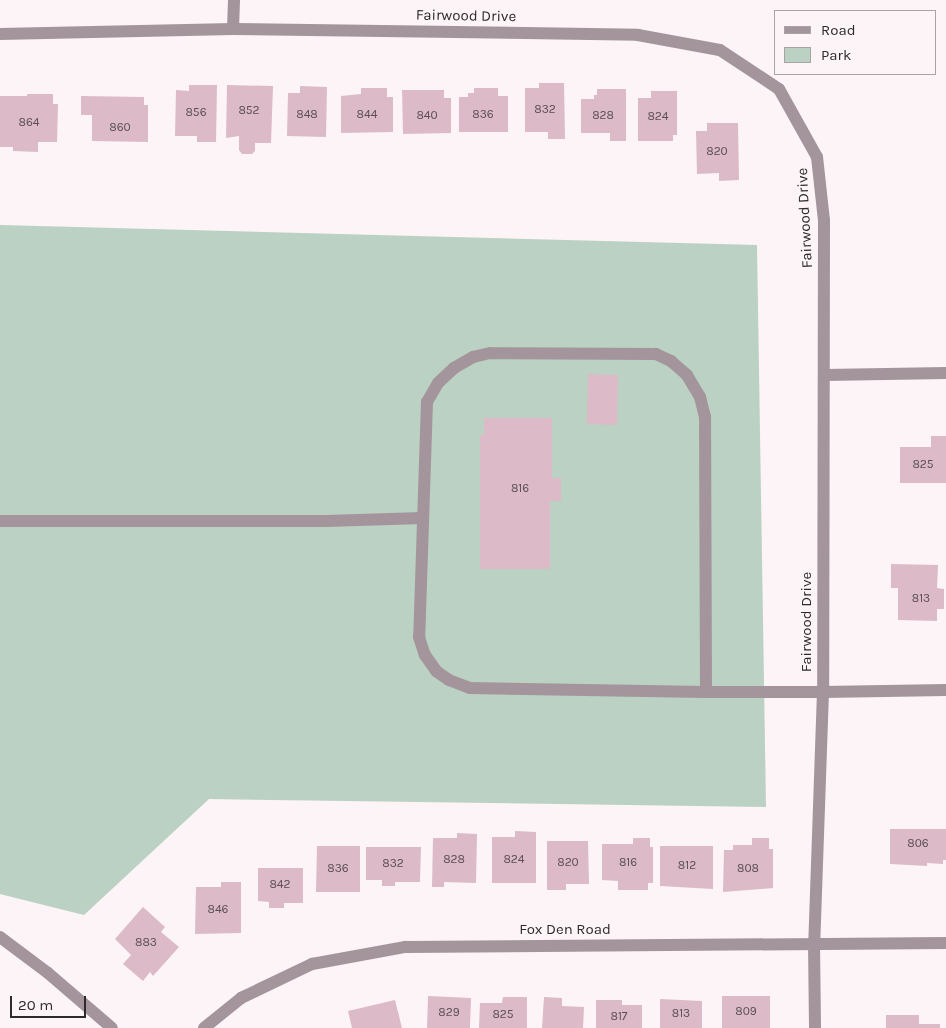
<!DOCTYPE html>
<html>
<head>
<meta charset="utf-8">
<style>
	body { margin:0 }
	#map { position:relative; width:946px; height:1028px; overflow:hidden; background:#fcf4f7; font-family:Karla,sans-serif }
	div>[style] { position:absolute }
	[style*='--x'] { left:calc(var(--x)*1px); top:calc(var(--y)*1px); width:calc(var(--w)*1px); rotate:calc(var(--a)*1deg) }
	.green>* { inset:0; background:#bad1c3 }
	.building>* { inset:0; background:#dcbac8 }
	.lane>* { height:12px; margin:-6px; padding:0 6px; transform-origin:6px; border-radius:6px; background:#a3959b }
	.street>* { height:12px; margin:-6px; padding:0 6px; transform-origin:6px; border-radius:6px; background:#a3959b }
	span { translate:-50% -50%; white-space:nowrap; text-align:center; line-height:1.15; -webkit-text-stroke:5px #fcf4f7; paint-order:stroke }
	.number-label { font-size:12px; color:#594e52 }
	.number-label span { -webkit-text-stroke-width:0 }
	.street-label { font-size:15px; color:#2d2a2b }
	.legend { position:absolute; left:774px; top:10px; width:162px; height:65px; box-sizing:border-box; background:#fcf4f7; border:1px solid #a9a3a5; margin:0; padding:6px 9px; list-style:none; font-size:15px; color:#2d2a2b }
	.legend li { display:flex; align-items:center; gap:10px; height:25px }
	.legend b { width:25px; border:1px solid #a9a3a5 }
	.scale { position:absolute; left:10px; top:996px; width:76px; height:22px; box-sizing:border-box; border:2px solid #2d2a2b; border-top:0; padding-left:6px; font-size:15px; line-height:18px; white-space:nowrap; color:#2d2a2b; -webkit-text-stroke:4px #fcf4f7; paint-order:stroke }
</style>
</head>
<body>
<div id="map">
	<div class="green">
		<div style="clip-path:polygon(0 225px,757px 245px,766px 807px,209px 799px,84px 915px,0 894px)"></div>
	</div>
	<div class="building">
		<div style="clip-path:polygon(539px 83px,564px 83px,565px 139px,548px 139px,548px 132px,525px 132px,525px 88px,539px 88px)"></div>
		<div style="clip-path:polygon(189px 85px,217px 85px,216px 142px,197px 142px,197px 136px,175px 136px,176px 90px,189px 91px)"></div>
		<div style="clip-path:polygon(227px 85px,273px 86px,271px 143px,255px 143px,255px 151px,252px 154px,242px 154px,239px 150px,239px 136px,226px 138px)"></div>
		<div style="clip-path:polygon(300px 86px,327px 87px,326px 137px,287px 136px,288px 93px,300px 93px)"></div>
		<div style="clip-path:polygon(361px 88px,387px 88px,387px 97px,393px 97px,393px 132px,341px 133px,341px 96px,361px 94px)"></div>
		<div style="clip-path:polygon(474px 88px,498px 88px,498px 96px,508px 96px,508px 132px,459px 132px,459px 97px,468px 97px,468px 93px,474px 93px)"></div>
		<div style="clip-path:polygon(597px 89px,626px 89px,626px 141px,610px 141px,610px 133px,581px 133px,581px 99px,594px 99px,594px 95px,597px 95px)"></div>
		<div style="clip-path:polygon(402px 90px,444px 90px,444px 98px,451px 98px,451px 133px,403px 134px)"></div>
		<div style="clip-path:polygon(651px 91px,677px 91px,677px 135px,673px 135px,673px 141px,638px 141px,638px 98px,651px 98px)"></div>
		<div style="clip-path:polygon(27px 94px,53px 94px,53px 104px,58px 104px,57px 142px,38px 142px,38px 152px,13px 151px,13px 147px,0 147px,0 96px,27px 96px)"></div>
		<div style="clip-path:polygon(81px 96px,144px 97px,144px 105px,148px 105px,148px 142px,92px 141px,92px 115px,81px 115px)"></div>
		<div style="clip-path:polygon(707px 123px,738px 123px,739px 180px,719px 181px,719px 173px,697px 174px,696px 131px,707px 131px)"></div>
		<div style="clip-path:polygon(588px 374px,618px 375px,617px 425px,587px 424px)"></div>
		<div style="clip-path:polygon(484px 418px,552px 418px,552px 478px,561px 478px,561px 501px,550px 501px,550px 569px,480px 569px,480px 435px,484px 435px)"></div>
		<div style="clip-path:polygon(931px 436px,946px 436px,946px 483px,900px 483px,900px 447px,931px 447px)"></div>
		<div style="clip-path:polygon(891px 564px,938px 565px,937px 588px,944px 589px,944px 609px,937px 609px,937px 621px,898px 620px,898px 588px,891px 588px)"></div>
		<div style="clip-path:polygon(890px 829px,946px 829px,946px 860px,943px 860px,943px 864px,927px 863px,927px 866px,890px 864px)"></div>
		<div style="clip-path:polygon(515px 831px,536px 832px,536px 883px,492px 883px,492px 837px,515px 837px)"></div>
		<div style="clip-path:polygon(457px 833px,477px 834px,476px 883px,444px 882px,444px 887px,432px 887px,433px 838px,457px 838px)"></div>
		<div style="clip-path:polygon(633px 838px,650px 838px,650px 847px,653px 847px,653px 883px,648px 883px,648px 890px,618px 890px,618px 881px,602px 880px,602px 844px,633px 844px)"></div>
		<div style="clip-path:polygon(752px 838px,769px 838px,769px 849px,773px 849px,773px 888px,723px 892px,724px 850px,733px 850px,733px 845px,752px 845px)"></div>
		<div style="clip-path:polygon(547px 841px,588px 841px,589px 884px,566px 884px,566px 890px,547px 890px)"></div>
		<div style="clip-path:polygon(317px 846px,360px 846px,360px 892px,316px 892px)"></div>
		<div style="clip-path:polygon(660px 846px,713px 846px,713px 889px,660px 886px)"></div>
		<div style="clip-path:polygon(366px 847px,421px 847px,420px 882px,395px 882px,395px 886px,382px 886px,382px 880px,366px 880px)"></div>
		<div style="clip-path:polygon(258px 868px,303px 868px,303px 903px,284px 903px,284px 908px,269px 908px,269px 902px,258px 901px)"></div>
		<div style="clip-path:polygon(221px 882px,241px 882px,241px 933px,195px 934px,196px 887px,221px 887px)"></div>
		<div style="clip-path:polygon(143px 907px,165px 927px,161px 932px,179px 947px,153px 976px,150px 972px,143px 981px,123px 964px,131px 955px,115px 939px)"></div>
		<div style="clip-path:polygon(428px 996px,471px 998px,470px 1028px,427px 1028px)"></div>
		<div style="clip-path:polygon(722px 996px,770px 996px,770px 1028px,722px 1028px)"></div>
		<div style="clip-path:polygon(503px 997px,527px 997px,527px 1028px,479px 1028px,480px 1003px,502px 1003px)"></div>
		<div style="clip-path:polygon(544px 997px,562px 998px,562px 1006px,584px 1007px,583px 1028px,542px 1028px)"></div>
		<div style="clip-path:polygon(660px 999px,702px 1001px,702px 1028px,660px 1028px)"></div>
		<div style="clip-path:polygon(395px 1000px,402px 1028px,352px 1028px,348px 1011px)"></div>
		<div style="clip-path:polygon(596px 1000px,622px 1000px,622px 1005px,642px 1005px,642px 1028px,596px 1028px)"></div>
		<div style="clip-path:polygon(886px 1015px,919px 1015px,919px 1024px,940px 1024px,940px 1028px,886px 1028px)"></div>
	</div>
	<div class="lane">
		<div style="--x:0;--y:521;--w:326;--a:0"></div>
		<div style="--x:326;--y:521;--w:97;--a:-1.8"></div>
		<div style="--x:706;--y:692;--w:275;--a:-90.2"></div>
		<div style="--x:705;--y:417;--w:21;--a:-104"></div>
		<div style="--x:700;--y:397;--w:26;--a:-121"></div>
		<div style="--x:687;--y:375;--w:21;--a:-139"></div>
		<div style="--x:671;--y:361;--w:17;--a:-155"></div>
		<div style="--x:656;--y:354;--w:166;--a:-179.7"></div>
		<div style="--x:490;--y:353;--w:17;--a:167"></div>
		<div style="--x:473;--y:357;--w:22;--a:150"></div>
		<div style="--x:454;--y:368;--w:22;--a:137"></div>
		<div style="--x:438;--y:383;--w:22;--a:120"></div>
		<div style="--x:427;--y:402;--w:235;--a:91.9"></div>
		<div style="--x:419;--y:637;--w:19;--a:72"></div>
		<div style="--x:425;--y:655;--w:19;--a:55"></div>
		<div style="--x:436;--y:671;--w:16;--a:35"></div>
		<div style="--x:449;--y:680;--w:22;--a:21"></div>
		<div style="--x:470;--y:688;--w:236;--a:1"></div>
		<div style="--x:706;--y:692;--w:117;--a:0"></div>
	</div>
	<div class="street">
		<div style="--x:233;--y:29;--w:29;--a:-88"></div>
		<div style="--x:0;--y:34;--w:233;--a:-1.2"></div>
		<div style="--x:233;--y:29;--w:405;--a:0.8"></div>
		<div style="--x:638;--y:35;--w:83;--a:10.4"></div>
		<div style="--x:720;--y:50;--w:71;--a:33.5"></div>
		<div style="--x:779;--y:89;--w:78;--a:60.8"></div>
		<div style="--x:817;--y:157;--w:63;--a:83.7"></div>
		<div style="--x:824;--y:220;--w:472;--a:90.1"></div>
		<div style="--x:823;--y:692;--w:252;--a:92"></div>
		<div style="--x:814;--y:944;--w:84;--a:89.3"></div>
		<div style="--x:825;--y:375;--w:121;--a:-0.9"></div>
		<div style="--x:823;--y:692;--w:123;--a:-0.9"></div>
		<div style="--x:0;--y:937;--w:60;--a:36.9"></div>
		<div style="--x:48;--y:973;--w:84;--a:40.7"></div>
		<div style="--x:204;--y:1028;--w:48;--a:-39"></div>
		<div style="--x:241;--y:998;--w:79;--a:-25.6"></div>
		<div style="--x:312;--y:964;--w:95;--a:-10.4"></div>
		<div style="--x:405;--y:947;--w:541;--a:-0.42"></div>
	</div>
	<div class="number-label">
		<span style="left:545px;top:110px">832</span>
		<span style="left:249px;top:111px">852</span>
		<span style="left:196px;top:113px">856</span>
		<span style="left:307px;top:115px">848</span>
		<span style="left:367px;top:115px">844</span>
		<span style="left:483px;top:115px">836</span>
		<span style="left:427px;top:116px">840</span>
		<span style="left:603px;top:116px">828</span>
		<span style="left:658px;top:117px">824</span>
		<span style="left:29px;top:123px">864</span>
		<span style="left:120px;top:128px">860</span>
		<span style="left:717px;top:152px">820</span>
		<span style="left:923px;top:465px">825</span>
		<span style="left:520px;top:489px">816</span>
		<span style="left:921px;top:599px">813</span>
		<span style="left:918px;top:844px">806</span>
		<span style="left:454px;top:860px">828</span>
		<span style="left:514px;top:860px">824</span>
		<span style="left:568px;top:863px">820</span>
		<span style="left:628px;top:863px">816</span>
		<span style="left:393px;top:864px">832</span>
		<span style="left:687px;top:866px">812</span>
		<span style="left:338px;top:869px">836</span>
		<span style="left:748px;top:869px">808</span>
		<span style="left:280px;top:885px">842</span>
		<span style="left:218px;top:910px">846</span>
		<span style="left:146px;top:943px">883</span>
		<span style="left:746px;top:1012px">809</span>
		<span style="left:449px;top:1013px">829</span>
		<span style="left:681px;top:1014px">813</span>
		<span style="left:503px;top:1015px">825</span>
		<span style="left:619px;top:1017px">817</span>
	</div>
	<div class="street-label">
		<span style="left:466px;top:16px;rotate:1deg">Fairwood Drive</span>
		<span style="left:805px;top:218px;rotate:-93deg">Fairwood Drive</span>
		<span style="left:807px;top:622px;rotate:-90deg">Fairwood Drive</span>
		<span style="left:565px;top:930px">Fox Den Road</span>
	</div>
	<ul class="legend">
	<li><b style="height:6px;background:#a3959b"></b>Road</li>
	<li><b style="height:14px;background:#bad1c3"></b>Park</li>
	</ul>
	<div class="scale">20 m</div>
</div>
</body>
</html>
